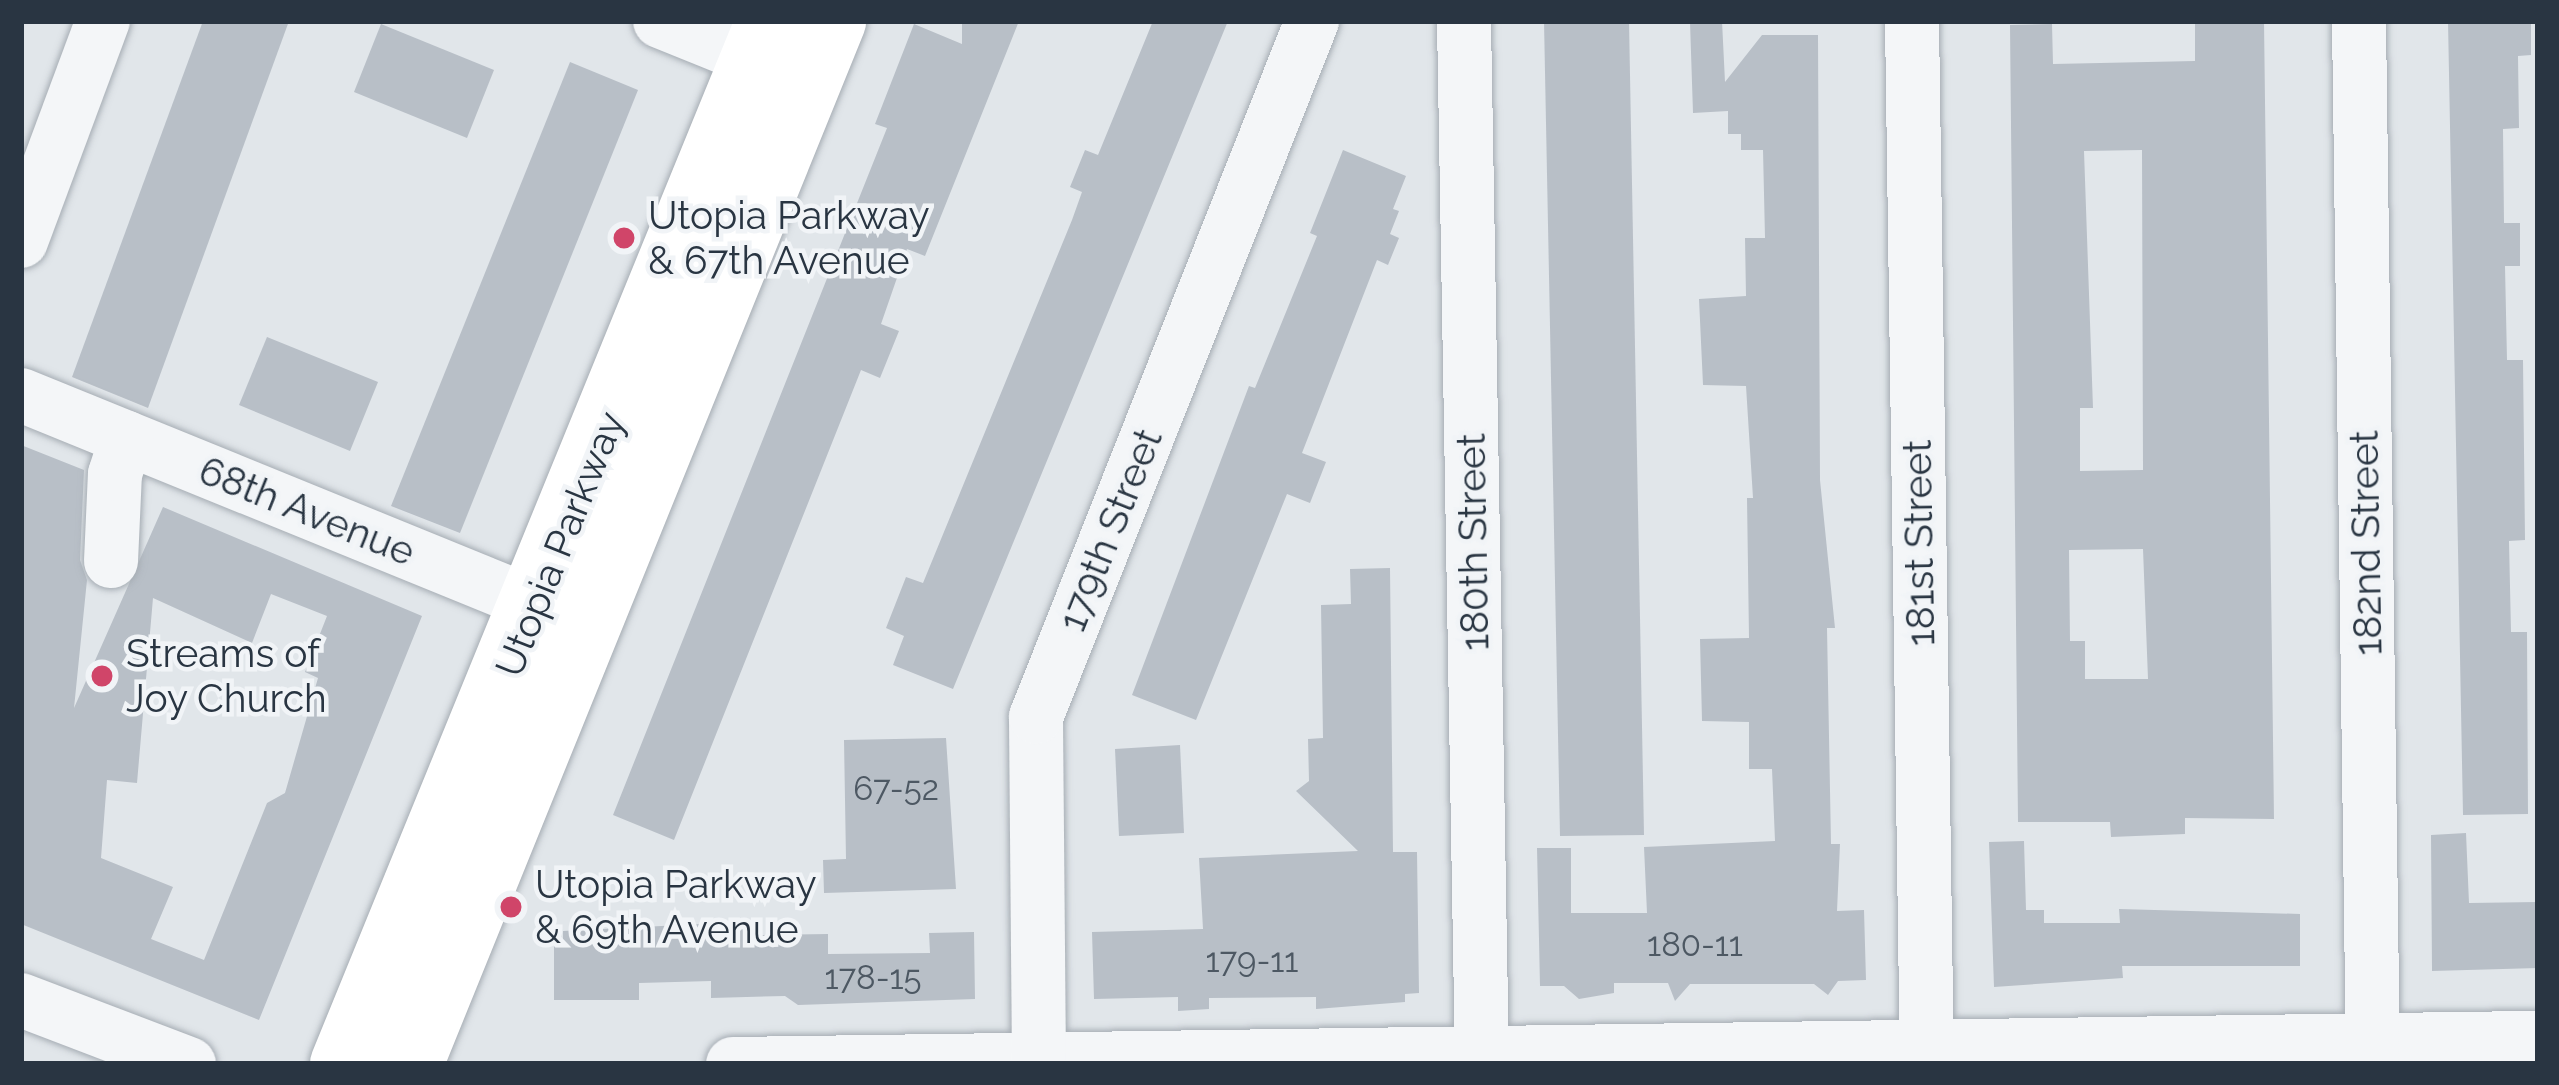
<!DOCTYPE html>
<html>
<head>
<meta charset="utf-8">
<style>
	body { margin:0 }
	#map { position:relative; width:2559px; height:1085px; overflow:hidden; background:#e1e6ea; font-family:Raleway,sans-serif }
	div>[style] { position:absolute }
	[style*='--x'] { left:calc(var(--x)*1px); top:calc(var(--y)*1px); width:calc(var(--w)*1px); rotate:calc(var(--a)*1deg) }
	.building>* { inset:0; background:#b8bfc7 }
	.roads { filter:drop-shadow(0 0 3px #a6adb4) drop-shadow(0 0 3px #a6adb4) }
	.minor>* { height:54px; margin:-27px; padding:0 27px; transform-origin:27px; border-radius:27px; background:#f4f6f8 }
	.major>* { height:66px; margin:-33px; padding:0 33px; transform-origin:33px; border-radius:33px; background:#fff }
	.dots>* { width:33px; height:33px; translate:-50% -50%; box-sizing:border-box; border:6px solid #f1f4f7; border-radius:50% }
	span { translate:-50% -50%; white-space:nowrap; text-align:center; line-height:1.15; -webkit-text-stroke:9px #f1f4f7; paint-order:stroke }
	.number-label { font-size:33px; color:#4d5863 }
	.number-label span { -webkit-text-stroke-width:0 }
	.poi-label { font-size:39px; color:#293542 }
	.left { translate:0 -50%; text-align:left }
	.street-label { font-size:39px; color:#293542 }
	.frame { position:absolute; inset:0; border:24px solid #293542; pointer-events:none }
</style>
</head>
<body>
<div id="map">
	<div class="building">
		<div style="clip-path:polygon(203px 21px,289px 21px,148px 408px,72px 377px)"></div>
		<div style="clip-path:polygon(962px 21px,1019px 21px,925px 256px,907px 249px,881px 324px,899px 331px,880px 378px,861px 370px,674px 840px,613px 815px,887px 128px,875px 124px,914px 24px,962px 44px)"></div>
		<div style="clip-path:polygon(1153px 21px,1228px 21px,953px 689px,893px 665px,904px 636px,886px 628px,906px 577px,923px 583px,1072px 220px,1082px 192px,1070px 187px,1085px 150px,1098px 155px)"></div>
		<div style="clip-path:polygon(1544px 21px,1629px 21px,1644px 835px,1560px 836px)"></div>
		<div style="clip-path:polygon(1722px 21px,1725px 82px,1762px 35px,1818px 35px,1820px 480px,1835px 628px,1827px 628px,1831px 844px,1840px 844px,1837px 911px,1864px 910px,1866px 980px,1838px 981px,1828px 995px,1814px 984px,1690px 984px,1675px 1001px,1668px 983px,1614px 983px,1614px 993px,1579px 999px,1564px 986px,1540px 986px,1537px 848px,1571px 848px,1571px 913px,1647px 913px,1644px 847px,1775px 841px,1772px 769px,1749px 769px,1749px 722px,1702px 721px,1700px 639px,1749px 638px,1747px 498px,1753px 498px,1746px 386px,1703px 385px,1699px 299px,1746px 296px,1745px 238px,1765px 238px,1763px 150px,1741px 150px,1741px 134px,1728px 134px,1728px 111px,1693px 113px,1690px 22px)"></div>
		<div style="clip-path:polygon(evenodd,2195px 21px,2264px 21px,2274px 819px,2185px 818px,2185px 834px,2111px 837px,2110px 822px,2018px 822px,2010px 25px,2052px 24px,2053px 64px,2195px 61px,2195px 21px,2142px 150px,2143px 470px,2080px 471px,2080px 408px,2093px 408px,2084px 151px,2142px 150px,2195px 21px,2143px 549px,2148px 679px,2085px 679px,2085px 641px,2070px 641px,2069px 550px,2143px 549px)"></div>
		<div style="clip-path:polygon(2448px 21px,2531px 21px,2531px 55px,2518px 56px,2519px 128px,2503px 129px,2504px 223px,2520px 223px,2520px 266px,2505px 266px,2507px 360px,2523px 360px,2525px 540px,2509px 541px,2511px 632px,2527px 632px,2528px 814px,2463px 815px)"></div>
		<div style="clip-path:polygon(381px 24px,494px 70px,467px 138px,354px 92px)"></div>
		<div style="clip-path:polygon(570px 62px,638px 90px,460px 533px,391px 506px)"></div>
		<div style="clip-path:polygon(1343px 150px,1406px 176px,1393px 209px,1399px 211px,1390px 234px,1399px 238px,1388px 265px,1377px 260px,1302px 453px,1326px 462px,1310px 503px,1287px 494px,1196px 720px,1132px 695px,1249px 386px,1255px 388px,1317px 236px,1310px 233px)"></div>
		<div style="clip-path:polygon(267px 337px,378px 382px,350px 451px,239px 405px)"></div>
		<div style="clip-path:polygon(evenodd,21px 445px,84px 470px,80px 560px,87px 580px,74px 708px,163px 507px,422px 616px,259px 1020px,21px 924px,21px 445px,271px 594px,327px 616px,305px 672px,318px 678px,285px 793px,267px 803px,204px 960px,151px 939px,173px 887px,101px 858px,107px 780px,137px 783px,153px 598px,252px 643px,271px 594px)"></div>
		<div style="clip-path:polygon(1390px 568px,1393px 852px,1417px 852px,1419px 993px,1405px 994px,1405px 1002px,1316px 1009px,1316px 997px,1209px 998px,1209px 1009px,1178px 1011px,1178px 997px,1094px 999px,1092px 932px,1203px 929px,1199px 858px,1358px 851px,1296px 791px,1309px 781px,1308px 739px,1323px 738px,1321px 605px,1351px 604px,1350px 569px)"></div>
		<div style="clip-path:polygon(946px 738px,956px 889px,824px 893px,823px 860px,846px 859px,844px 740px)"></div>
		<div style="clip-path:polygon(1180px 745px,1184px 833px,1119px 836px,1115px 749px)"></div>
		<div style="clip-path:polygon(2466px 833px,2469px 903px,2538px 902px,2538px 968px,2432px 971px,2431px 835px)"></div>
		<div style="clip-path:polygon(2024px 841px,2026px 910px,2044px 910px,2044px 923px,2120px 923px,2119px 909px,2300px 914px,2300px 966px,2122px 966px,2123px 978px,1994px 987px,1989px 842px)"></div>
		<div style="clip-path:polygon(760px 921px,760px 935px,828px 934px,828px 954px,930px 953px,929px 933px,974px 932px,975px 999px,798px 1005px,785px 996px,711px 998px,711px 981px,639px 983px,639px 1000px,554px 1000px,554px 939px,563px 939px,563px 931px)"></div>
	</div>
	<div class="roads">
		<div class="minor">
			<div style="--x:660;--y:21;--w:101;--a:22"></div>
			<div style="--x:1464;--y:21;--w:1043;--a:89.01"></div>
			<div style="--x:1912;--y:21;--w:1043;--a:89.18"></div>
			<div style="--x:2359;--y:21;--w:1043;--a:89.23"></div>
			<div style="--x:21;--y:241;--w:235;--a:-69.6"></div>
			<div style="--x:21;--y:395;--w:592;--a:22.14"></div>
			<div style="--x:111;--y:561;--w:87;--a:-87.4"></div>
			<div style="--x:115;--y:474;--w:38;--a:-72"></div>
			<div style="--x:21;--y:1000;--w:180;--a:20.9"></div>
			<div style="--x:733;--y:1064;--w:1805;--a:-0.83"></div>
			<div style="--x:1039;--y:1064;--w:347;--a:-90.5"></div>
			<div style="--x:1036;--y:717;--w:749;--a:-68.37"></div>
		</div>
		<div class="major">
			<div style="--x:343;--y:1064;--w:1127;--a:-67.78"></div>
			<div style="--x:410;--y:1064;--w:1126;--a:-67.92"></div>
		</div>
	</div>
	<div class="dots">
		<div style="left:624px;top:238px;background:#d04569"></div>
		<div style="left:102px;top:676px;background:#d04569"></div>
		<div style="left:511px;top:907px;background:#d04569"></div>
	</div>
	<div class="number-label">
		<span style="left:896px;top:789px">67-52</span>
		<span style="left:1695px;top:945px">180-11</span>
		<span style="left:1252px;top:961px">179-11</span>
		<span style="left:873px;top:978px">178-15</span>
	</div>
	<div class="poi-label">
		<span class="left" style="left:648px;top:238px">Utopia Parkway<br>&amp; 67th Avenue</span>
		<span class="left" style="left:126px;top:676px">Streams of<br>Joy Church</span>
		<span class="left" style="left:535px;top:907px">Utopia Parkway<br>&amp; 69th Avenue</span>
	</div>
	<div class="street-label">
		<span style="left:307px;top:511px;rotate:22deg">68th Avenue</span>
		<span style="left:1110px;top:530px;rotate:-68deg">179th Street</span>
		<span style="left:1473px;top:542px;rotate:-91deg">180th Street</span>
		<span style="left:1919px;top:543px;rotate:-91deg">181st Street</span>
		<span style="left:2366px;top:543px;rotate:-91deg">182nd Street</span>
		<span style="left:560px;top:544px;rotate:-68deg">Utopia Parkway</span>
	</div>
	<div class="frame"></div>
</div>
</body>
</html>
